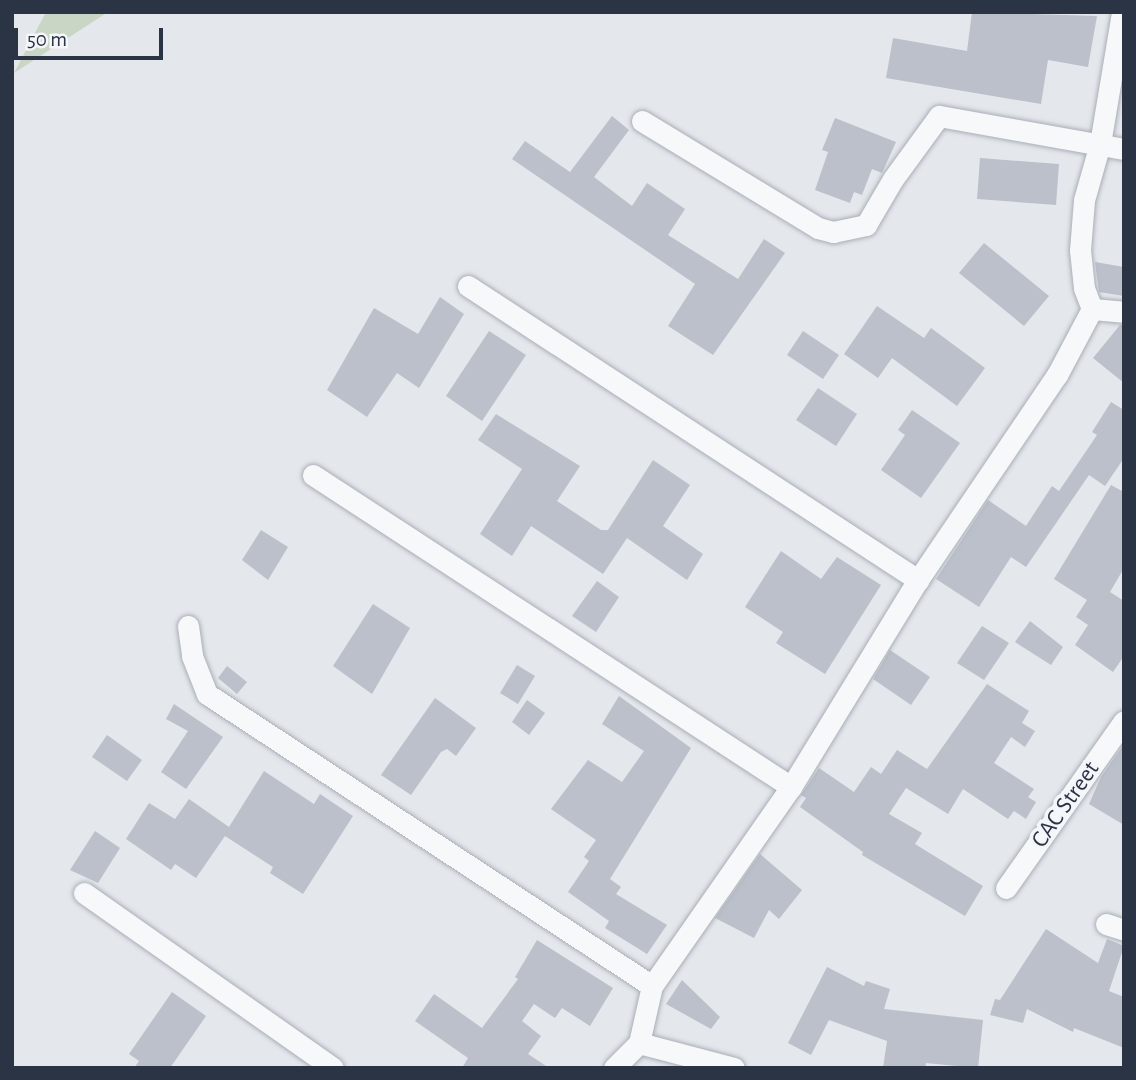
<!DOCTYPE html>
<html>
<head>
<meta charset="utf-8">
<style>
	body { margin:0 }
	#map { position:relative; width:1136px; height:1080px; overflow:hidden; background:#e4e7ec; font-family:"Alegreya Sans",sans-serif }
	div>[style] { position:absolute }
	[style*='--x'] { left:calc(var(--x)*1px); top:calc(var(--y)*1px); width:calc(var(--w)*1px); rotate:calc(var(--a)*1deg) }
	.green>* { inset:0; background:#c9d6c5 }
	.building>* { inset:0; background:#bbc0ca }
	.roads { filter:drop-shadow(0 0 2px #a9aeb7) drop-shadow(0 0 2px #a9aeb7) }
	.minor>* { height:21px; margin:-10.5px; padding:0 10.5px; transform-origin:10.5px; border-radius:10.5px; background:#f7f8fa }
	span { translate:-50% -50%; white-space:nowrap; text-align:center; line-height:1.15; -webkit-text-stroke:7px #f4f6f9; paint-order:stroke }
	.street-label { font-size:24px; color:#2b3445 }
	.frame { position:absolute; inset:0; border:14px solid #2b3445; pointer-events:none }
	.scale { position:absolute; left:14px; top:28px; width:149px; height:32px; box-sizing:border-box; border:4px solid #2b3445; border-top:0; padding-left:9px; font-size:21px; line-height:24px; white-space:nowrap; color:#2b3445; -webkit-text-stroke:5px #f4f6f9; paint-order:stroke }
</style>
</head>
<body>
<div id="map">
	<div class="green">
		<div style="clip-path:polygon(46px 12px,108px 12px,14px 73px)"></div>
	</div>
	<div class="building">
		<div style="clip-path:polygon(972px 12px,1097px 16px,1088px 67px,1048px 60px,1041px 104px,886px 78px,893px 38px,967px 51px)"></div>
		<div style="clip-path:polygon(612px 116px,629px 130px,594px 177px,632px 206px,647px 183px,685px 209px,668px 235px,738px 279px,764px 239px,785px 253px,713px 355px,668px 326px,695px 284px,512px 159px,525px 141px,570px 172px)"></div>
		<div style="clip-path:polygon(835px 118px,896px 142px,882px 173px,872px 169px,862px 195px,854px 192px,850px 203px,815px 190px,828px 152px,822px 150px)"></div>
		<div style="clip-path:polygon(980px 158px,1059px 164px,1056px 205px,977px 199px)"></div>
		<div style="clip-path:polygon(984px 243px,1049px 296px,1024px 326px,959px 273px)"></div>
		<div style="clip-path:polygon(1095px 262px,1124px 267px,1124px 296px,1099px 292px)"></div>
		<div style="clip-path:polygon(440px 297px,464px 314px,419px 388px,397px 373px,367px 417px,327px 390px,374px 308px,418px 334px)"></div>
		<div style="clip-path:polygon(877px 306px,924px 338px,931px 328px,985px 368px,957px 406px,892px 358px,878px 378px,844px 354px)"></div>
		<div style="clip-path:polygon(1120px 325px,1124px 325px,1124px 383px,1093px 358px)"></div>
		<div style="clip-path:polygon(489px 331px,526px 355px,482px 421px,446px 396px)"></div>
		<div style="clip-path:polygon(803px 331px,839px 355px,823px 379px,787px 355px)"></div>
		<div style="clip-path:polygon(818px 388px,857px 414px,836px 446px,796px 420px)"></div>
		<div style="clip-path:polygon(1111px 402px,1124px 410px,1124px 458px,1105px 486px,1089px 475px,1026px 567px,1011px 557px,979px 607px,936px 579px,988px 500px,1026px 526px,1052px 486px,1059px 491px,1097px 435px,1092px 432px)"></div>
		<div style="clip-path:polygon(912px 410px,960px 443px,921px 498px,881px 470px,905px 435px,898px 430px)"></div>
		<div style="clip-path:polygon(496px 414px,580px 466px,557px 501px,601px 530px,608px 530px,653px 460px,690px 485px,663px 526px,703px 554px,687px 580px,627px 538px,603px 574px,531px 526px,512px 556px,480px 534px,522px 469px,478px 440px)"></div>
		<div style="clip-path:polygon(1111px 485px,1124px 492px,1124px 568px,1110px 592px,1124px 601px,1124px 656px,1113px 672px,1075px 645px,1088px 625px,1076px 617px,1087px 600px,1054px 579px)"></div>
		<div style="clip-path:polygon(261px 530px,288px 547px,268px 580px,242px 560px)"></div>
		<div style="clip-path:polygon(781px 551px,821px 579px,837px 557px,881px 585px,825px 674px,776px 643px,783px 632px,745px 607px)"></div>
		<div style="clip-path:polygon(597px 581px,619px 597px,596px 632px,572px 616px)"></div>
		<div style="clip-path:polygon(373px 604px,410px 628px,372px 694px,333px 666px)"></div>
		<div style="clip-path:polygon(1030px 621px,1063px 647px,1051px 665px,1015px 642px)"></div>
		<div style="clip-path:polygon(982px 626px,1009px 643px,984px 680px,957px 663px)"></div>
		<div style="clip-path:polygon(890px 650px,930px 677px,911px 705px,873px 679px)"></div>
		<div style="clip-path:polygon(517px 665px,535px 676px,518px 704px,500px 693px)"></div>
		<div style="clip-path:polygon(227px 666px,247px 682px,237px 694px,218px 678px)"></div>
		<div style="clip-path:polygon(987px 684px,1029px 711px,1022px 723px,1035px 731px,1025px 747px,1011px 737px,994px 763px,1034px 789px,1028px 797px,1036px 802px,1026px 819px,1014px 811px,1008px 819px,963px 789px,948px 814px,906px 788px,889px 814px,922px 833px,915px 844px,983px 886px,965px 916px,862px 855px,863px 852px,800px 807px,806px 798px,801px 795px,819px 768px,854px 792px,871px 767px,881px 774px,897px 750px,927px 769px)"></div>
		<div style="clip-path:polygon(619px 696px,691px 748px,610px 879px,621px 887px,616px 894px,667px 925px,647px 954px,605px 928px,609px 921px,568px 892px,589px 861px,584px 857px,596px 840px,551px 809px,588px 760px,622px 782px,644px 751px,602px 724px)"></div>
		<div style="clip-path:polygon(435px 698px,476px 728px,456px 756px,447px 749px,441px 752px,411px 795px,381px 775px)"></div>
		<div style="clip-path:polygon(527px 700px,545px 713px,529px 735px,512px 722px)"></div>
		<div style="clip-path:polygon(174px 704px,223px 737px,186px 789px,161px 772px,188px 731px,166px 719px)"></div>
		<div style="clip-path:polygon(107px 735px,142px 760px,127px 781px,92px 757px)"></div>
		<div style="clip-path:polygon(1124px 744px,1124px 825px,1089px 804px,1101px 777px)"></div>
		<div style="clip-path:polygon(264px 771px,314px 804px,320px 794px,353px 816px,303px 894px,270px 873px,273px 867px,225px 836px,196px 878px,175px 864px,171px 870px,126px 839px,149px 803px,175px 819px,189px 799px,229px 827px)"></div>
		<div style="clip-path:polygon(95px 831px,120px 848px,98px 883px,70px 870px)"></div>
		<div style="clip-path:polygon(760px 854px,802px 890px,779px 919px,769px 910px,754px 938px,715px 918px)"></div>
		<div style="clip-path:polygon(1046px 929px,1098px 963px,1107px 939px,1124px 946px,1109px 991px,1124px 997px,1124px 1048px,1074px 1028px,1073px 1032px,1027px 1009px,1023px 1023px,990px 1015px,995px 999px,1000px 1000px)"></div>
		<div style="clip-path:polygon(537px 940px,613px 988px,590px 1026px,562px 1008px,555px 1018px,534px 1004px,522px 1021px,541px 1036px,528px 1054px,549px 1068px,462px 1068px,468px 1058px,415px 1021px,434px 994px,482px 1028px,518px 979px,515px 977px)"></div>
		<div style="clip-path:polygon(827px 967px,864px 986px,866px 981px,890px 989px,884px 1009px,983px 1020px,978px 1068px,926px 1063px,925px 1068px,883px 1068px,887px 1041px,829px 1020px,811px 1055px,788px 1043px)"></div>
		<div style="clip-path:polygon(682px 980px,720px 1017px,711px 1029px,666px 1004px)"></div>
		<div style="clip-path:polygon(172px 992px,206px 1016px,170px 1068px,134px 1068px,139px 1061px,129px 1054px)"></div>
	</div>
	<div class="roads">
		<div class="minor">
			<div style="--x:642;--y:121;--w:206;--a:31.3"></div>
			<div style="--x:818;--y:228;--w:16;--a:15"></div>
			<div style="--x:833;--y:232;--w:34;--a:-12"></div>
			<div style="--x:866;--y:225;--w:53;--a:-59.6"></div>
			<div style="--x:893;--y:179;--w:78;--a:-53.9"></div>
			<div style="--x:939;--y:116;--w:188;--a:10.1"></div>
			<div style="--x:468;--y:286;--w:538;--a:33.16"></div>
			<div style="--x:1092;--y:309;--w:32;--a:5"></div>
			<div style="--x:313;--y:475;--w:571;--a:33.13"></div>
			<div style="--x:188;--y:626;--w:30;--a:82"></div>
			<div style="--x:192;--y:656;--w:41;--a:68.5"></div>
			<div style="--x:207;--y:694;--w:532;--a:33.27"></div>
			<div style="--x:1006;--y:888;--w:204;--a:-54.8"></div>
			<div style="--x:84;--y:893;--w:304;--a:35.1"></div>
			<div style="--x:1106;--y:924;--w:19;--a:18"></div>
			<div style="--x:639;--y:1043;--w:98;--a:14.7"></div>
			<div style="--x:614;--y:1068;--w:35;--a:-45"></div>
			<div style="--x:639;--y:1043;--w:58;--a:-77.2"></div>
			<div style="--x:652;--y:986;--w:243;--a:-55.1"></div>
			<div style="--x:791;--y:787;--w:243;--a:-58.5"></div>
			<div style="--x:918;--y:580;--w:248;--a:-55.9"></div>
			<div style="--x:1057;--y:375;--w:75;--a:-62.1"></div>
			<div style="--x:1092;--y:309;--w:22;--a:-111"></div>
			<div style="--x:1084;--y:288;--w:38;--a:-96"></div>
			<div style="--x:1080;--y:250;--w:50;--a:-85.4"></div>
			<div style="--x:1084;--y:200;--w:58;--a:-74.1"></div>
			<div style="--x:1100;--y:144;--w:134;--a:-80.5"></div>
		</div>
	</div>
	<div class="street-label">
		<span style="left:1066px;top:805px;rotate:-55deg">CAC Street</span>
	</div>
	<div class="frame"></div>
	<div class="scale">50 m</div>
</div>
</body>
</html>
